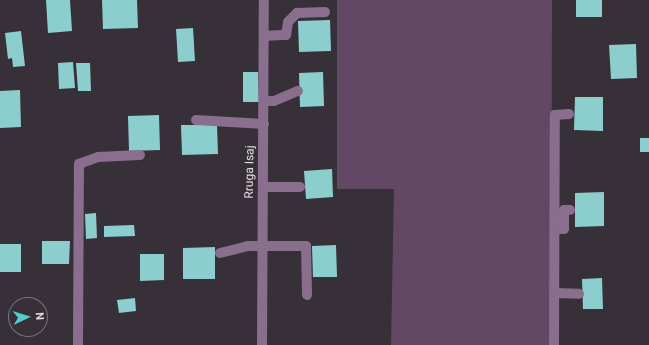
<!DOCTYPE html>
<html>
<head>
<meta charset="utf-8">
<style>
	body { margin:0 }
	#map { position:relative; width:649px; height:345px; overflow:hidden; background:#373038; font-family:Roboto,sans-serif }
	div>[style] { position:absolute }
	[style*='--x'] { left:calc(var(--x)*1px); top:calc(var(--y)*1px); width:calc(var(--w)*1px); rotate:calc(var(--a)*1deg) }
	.green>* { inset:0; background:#634866 }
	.building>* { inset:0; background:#8ccece }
	.minor>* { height:10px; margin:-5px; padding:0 5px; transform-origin:5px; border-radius:5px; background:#8a6e8d }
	span { translate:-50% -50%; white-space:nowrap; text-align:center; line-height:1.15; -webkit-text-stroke:4px #373038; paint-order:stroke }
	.street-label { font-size:12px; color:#e1dce1 }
	.north { position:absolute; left:8px; top:297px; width:40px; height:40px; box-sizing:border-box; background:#373038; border:1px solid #7b757c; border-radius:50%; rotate:86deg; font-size:11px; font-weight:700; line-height:16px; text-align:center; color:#e1dce1 }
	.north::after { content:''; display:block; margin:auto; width:14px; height:18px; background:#52cdcd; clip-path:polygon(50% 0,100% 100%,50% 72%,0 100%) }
</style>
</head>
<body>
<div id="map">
	<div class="green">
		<div style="clip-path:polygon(337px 0,552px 0,551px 345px,391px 345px,394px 189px,337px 189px)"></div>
	</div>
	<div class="building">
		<div style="clip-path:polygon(46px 0,70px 0,72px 31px,48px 33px)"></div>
		<div style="clip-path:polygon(102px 0,137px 0,138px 28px,103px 29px)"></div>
		<div style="clip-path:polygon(576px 0,602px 0,602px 17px,576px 17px)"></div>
		<div style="clip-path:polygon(330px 20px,331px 51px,299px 52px,298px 21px)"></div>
		<div style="clip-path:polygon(193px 28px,195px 61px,178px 62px,176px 29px)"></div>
		<div style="clip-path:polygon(21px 31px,25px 66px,13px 67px,12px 58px,8px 59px,5px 33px)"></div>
		<div style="clip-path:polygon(636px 44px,637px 78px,611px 79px,609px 45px)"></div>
		<div style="clip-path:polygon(73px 62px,75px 88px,59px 89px,58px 63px)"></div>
		<div style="clip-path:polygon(76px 63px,90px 63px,91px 91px,78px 91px)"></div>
		<div style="clip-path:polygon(243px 72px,258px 72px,259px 102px,243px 102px)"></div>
		<div style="clip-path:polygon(323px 72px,324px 106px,300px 107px,299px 73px)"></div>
		<div style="clip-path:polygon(20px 90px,21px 127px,0 128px,0 91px)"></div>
		<div style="clip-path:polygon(575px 97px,603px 97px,603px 131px,574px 130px)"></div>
		<div style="clip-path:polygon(159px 115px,160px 150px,129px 151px,128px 116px)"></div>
		<div style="clip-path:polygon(181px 125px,217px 125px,218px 154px,182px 155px)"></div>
		<div style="clip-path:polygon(640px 138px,649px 138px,649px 152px,640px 152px)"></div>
		<div style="clip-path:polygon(332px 169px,333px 197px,306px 199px,304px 171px)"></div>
		<div style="clip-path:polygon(604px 192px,604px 226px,575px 227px,575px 193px)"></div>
		<div style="clip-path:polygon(96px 213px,97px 238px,86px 239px,85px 214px)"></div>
		<div style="clip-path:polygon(134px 225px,135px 236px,104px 237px,104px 226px)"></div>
		<div style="clip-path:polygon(42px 241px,70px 241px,69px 264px,42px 264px)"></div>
		<div style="clip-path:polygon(0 244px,21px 244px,21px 272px,0 272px)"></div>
		<div style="clip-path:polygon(336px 245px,337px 277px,313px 277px,312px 246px)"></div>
		<div style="clip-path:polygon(215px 247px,215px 279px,183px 279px,183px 248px)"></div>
		<div style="clip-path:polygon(140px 254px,164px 254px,164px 280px,140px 281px)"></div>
		<div style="clip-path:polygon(602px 278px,603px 309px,583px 309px,582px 279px)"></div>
		<div style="clip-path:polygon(135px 298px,136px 311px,119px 313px,117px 300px)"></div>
	</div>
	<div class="minor">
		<div style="--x:264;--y:36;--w:22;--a:-3"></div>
		<div style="--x:286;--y:35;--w:13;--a:-81"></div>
		<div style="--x:288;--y:22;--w:13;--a:-45"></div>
		<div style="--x:297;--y:13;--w:28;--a:-2"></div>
		<div style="--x:264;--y:101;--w:10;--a:0"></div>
		<div style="--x:274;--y:101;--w:26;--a:-23"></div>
		<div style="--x:196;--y:120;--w:68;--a:3.4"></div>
		<div style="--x:263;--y:187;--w:37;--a:0"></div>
		<div style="--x:555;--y:229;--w:9;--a:0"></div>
		<div style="--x:564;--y:229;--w:19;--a:-90"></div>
		<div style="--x:564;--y:210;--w:6;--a:0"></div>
		<div style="--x:220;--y:253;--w:29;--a:-14"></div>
		<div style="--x:248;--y:246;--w:58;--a:0"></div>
		<div style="--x:306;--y:246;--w:49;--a:88.8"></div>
		<div style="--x:555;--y:293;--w:24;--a:2"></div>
		<div style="--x:78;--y:345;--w:181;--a:-89.7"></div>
		<div style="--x:79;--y:164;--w:20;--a:-20"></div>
		<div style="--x:98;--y:157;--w:42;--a:-2.7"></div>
		<div style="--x:262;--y:345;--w:345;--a:-89.7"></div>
		<div style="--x:554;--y:345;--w:230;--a:-89.8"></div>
		<div style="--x:555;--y:115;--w:14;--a:-4"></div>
	</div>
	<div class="street-label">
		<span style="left:250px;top:172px;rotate:-89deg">Rruga Isaj</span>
	</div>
	<div class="north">N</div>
</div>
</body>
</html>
